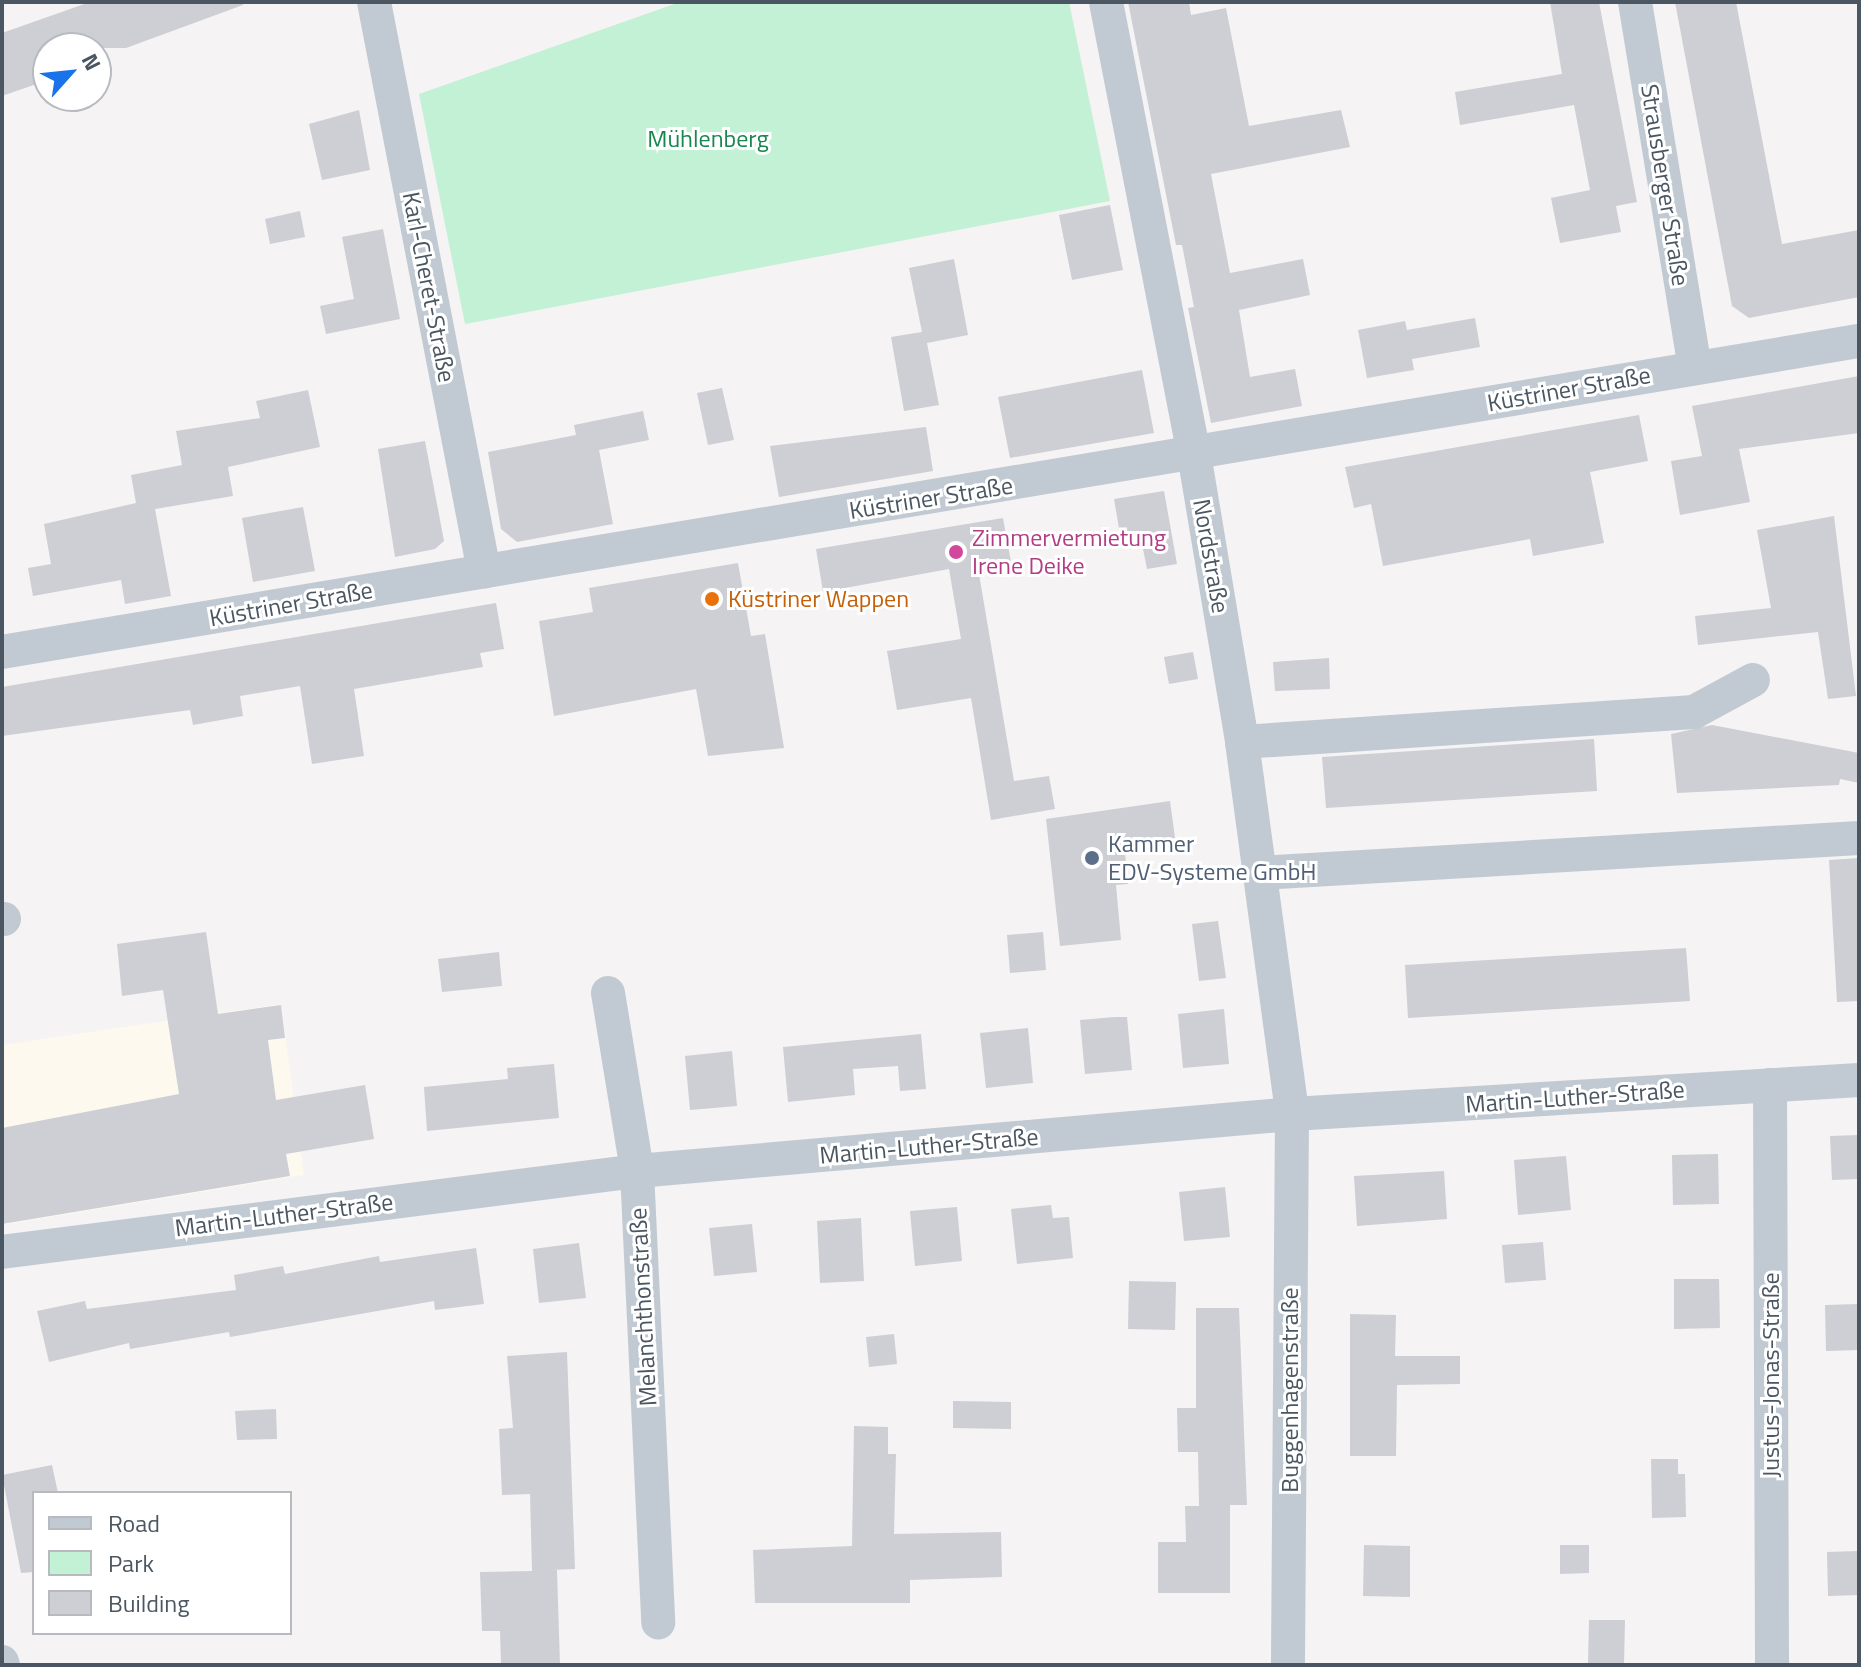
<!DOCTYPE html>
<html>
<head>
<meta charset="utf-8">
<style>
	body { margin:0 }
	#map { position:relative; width:1861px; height:1667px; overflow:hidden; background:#f5f3f3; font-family:"Titillium Web",sans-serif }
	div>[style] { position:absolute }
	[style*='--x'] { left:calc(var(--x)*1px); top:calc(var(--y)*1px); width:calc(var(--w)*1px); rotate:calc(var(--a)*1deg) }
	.commercial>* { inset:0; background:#fdf9ef }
	.green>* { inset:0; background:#c3f1d5 }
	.building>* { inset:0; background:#cdcfd5 }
	.minor>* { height:34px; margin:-17px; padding:0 17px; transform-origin:17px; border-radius:17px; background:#c1cad2 }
	.dots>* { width:22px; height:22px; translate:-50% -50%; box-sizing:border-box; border:4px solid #fff; border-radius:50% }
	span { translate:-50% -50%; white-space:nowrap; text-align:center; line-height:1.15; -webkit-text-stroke:6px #fff; paint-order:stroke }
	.park-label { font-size:24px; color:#17864f }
	.street-label { font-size:24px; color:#4a5661 }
	.hotel-label { font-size:24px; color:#b23c85 }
	.left { translate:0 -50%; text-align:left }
	.food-label { font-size:24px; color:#c56008 }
	.service-label { font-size:24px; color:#4e5e75 }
	.frame { position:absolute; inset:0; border:4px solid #4a5661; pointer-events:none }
	.legend { position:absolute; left:32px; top:1491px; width:260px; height:144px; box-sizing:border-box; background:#fff; border:2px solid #b7bbc0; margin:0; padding:10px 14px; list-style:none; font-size:24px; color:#4a5661 }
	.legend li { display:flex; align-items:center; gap:16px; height:40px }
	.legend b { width:40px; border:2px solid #b7bbc0 }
	.north { position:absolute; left:32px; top:32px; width:80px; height:80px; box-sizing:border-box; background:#fff; border:2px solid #b7bbc0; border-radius:50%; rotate:63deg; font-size:22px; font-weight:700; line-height:32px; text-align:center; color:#4a5661 }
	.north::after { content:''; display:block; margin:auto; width:28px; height:36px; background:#1a73e8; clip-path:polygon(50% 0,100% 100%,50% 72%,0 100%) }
</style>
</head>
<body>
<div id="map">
	<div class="commercial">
		<div style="clip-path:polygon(281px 1004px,304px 1175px,2px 1225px,2px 1045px)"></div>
	</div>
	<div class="green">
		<div style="clip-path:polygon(680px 2px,1069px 2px,1110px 201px,465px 324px,419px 94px)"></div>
	</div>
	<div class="building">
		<div style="clip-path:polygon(90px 2px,243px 2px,243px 5px,126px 48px,48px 48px,48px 80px,2px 96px,2px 33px)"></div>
		<div style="clip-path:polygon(1128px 2px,1189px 2px,1191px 15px,1226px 8px,1249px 126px,1341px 110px,1350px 147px,1211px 174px,1230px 273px,1303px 259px,1310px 295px,1239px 310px,1250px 377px,1295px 369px,1302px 406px,1211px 423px,1188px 308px,1194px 307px,1182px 245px,1176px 245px)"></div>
		<div style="clip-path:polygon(1550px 2px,1599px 2px,1637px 202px,1616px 206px,1621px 232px,1560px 243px,1551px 198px,1590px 190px,1574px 105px,1460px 125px,1455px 92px,1562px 74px)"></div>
		<div style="clip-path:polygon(1675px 2px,1736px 2px,1782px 244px,1859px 230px,1859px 297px,1749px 318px,1732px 306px)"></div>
		<div style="clip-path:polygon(359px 110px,370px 170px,322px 180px,309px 124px)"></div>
		<div style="clip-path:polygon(1110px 205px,1123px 270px,1072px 280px,1059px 215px)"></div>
		<div style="clip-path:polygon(300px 211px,305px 237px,270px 244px,265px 219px)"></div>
		<div style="clip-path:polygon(383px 229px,400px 319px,326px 334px,320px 306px,354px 299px,342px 237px)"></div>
		<div style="clip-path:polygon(954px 259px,968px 335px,927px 343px,939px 405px,904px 411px,891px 337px,922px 332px,909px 268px)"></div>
		<div style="clip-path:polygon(1475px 318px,1480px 347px,1412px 359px,1414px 370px,1367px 378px,1358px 330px,1405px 321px,1407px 330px)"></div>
		<div style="clip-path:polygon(1142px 370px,1154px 433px,1010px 458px,998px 397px)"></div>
		<div style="clip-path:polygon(1859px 376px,1859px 433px,1739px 449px,1750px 502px,1680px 515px,1671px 461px,1702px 456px,1692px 406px)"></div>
		<div style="clip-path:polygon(722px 388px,734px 440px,708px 445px,697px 393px)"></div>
		<div style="clip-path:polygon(308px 390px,320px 447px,228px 467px,233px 496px,155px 509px,171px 596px,125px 604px,121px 580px,33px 596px,28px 568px,51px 564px,44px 524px,136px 503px,131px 475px,182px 465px,176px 431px,260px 418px,256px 401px)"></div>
		<div style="clip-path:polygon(643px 411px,649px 440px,599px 450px,613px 524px,517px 542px,501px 529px,488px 452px,576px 435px,574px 425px)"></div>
		<div style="clip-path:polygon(1639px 415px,1648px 461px,1590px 472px,1604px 543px,1533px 556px,1530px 539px,1383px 566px,1371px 504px,1354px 508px,1345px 467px)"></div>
		<div style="clip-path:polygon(926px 427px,933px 471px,779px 497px,770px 446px)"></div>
		<div style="clip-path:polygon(425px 441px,444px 541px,435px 549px,395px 557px,378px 449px)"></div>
		<div style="clip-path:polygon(1164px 491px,1177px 564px,1147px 569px,1142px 544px,1122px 546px,1114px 499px)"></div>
		<div style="clip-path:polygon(303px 507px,315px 571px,253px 582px,242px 518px)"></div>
		<div style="clip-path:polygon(1834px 516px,1856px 696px,1828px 699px,1818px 632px,1698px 645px,1695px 616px,1771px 608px,1757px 530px)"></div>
		<div style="clip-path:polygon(1003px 518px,1011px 562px,978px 568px,1014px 781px,1049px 776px,1055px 809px,991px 820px,971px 698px,897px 710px,887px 651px,961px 639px,949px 569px,823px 592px,816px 549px)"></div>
		<div style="clip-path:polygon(738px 563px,751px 636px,765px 634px,784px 748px,708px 756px,696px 689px,554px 716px,539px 621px,593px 612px,589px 588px)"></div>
		<div style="clip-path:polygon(496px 603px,504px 649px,480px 653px,483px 667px,354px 689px,364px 756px,312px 764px,300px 686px,240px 696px,243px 716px,193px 725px,190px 710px,2px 736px,2px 687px)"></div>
		<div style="clip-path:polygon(1193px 652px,1198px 679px,1169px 684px,1164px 657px)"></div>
		<div style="clip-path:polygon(1329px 658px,1330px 689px,1275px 691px,1273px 662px)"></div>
		<div style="clip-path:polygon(1712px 725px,1859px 753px,1859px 783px,1840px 779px,1839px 785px,1677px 793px,1671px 734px)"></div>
		<div style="clip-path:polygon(1594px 739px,1597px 791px,1326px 808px,1322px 757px)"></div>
		<div style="clip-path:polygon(1170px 801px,1175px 838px,1124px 843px,1128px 884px,1116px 885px,1121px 940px,1060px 946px,1046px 819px)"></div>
		<div style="clip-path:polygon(1859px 858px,1859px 1001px,1837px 1002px,1829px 860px)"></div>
		<div style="clip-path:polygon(1218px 921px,1226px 978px,1199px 981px,1192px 924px)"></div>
		<div style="clip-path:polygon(206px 932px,218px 1014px,281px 1005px,285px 1038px,268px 1040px,276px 1100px,365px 1085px,374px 1139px,286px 1154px,290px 1176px,2px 1224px,2px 1128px,179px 1094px,163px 990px,122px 996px,117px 944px)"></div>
		<div style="clip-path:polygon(1043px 932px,1046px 970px,1010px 973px,1007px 935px)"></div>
		<div style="clip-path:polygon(1686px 948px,1690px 1001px,1408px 1018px,1405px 965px)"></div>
		<div style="clip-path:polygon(499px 952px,502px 986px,442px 992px,438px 959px)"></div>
		<div style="clip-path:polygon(1224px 1009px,1229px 1064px,1183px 1068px,1178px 1014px)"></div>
		<div style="clip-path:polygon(1115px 1017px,1127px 1017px,1132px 1070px,1085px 1074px,1080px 1020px)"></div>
		<div style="clip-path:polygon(1028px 1028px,1033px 1083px,986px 1088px,980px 1033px)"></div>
		<div style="clip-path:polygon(921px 1034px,926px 1089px,900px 1091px,898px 1066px,853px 1069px,855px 1095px,788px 1102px,783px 1047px)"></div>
		<div style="clip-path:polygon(732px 1051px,737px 1106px,690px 1110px,685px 1056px)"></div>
		<div style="clip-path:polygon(554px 1064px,559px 1118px,427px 1131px,424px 1087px,508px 1079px,507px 1068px)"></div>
		<div style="clip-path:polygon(1859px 1135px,1859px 1179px,1832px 1180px,1830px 1136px)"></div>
		<div style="clip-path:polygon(1718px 1154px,1719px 1204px,1673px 1205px,1672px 1155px)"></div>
		<div style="clip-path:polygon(1566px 1156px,1571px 1210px,1518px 1215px,1514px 1160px)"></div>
		<div style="clip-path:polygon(1444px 1171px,1447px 1219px,1357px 1226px,1354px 1176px)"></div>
		<div style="clip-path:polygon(1225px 1187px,1230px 1237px,1184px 1241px,1179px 1192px)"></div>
		<div style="clip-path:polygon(1051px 1205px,1053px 1218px,1069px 1217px,1073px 1258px,1017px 1264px,1011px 1209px)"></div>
		<div style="clip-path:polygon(957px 1207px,962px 1261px,915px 1266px,910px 1211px)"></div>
		<div style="clip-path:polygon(861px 1218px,864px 1281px,820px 1283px,817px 1221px)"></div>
		<div style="clip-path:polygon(752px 1224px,757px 1272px,714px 1276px,709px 1228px)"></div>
		<div style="clip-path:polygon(1543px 1242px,1546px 1280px,1505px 1283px,1502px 1245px)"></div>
		<div style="clip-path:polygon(579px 1243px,586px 1298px,539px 1303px,533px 1249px)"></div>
		<div style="clip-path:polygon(476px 1248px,484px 1304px,435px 1310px,434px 1301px,230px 1337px,229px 1332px,130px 1349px,129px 1343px,49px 1362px,37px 1311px,85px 1301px,87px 1309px,236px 1290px,234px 1275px,283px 1266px,285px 1274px,379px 1256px,380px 1262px)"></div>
		<div style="clip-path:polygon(1674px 1279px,1719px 1279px,1720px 1328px,1674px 1329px)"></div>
		<div style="clip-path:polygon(1129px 1281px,1176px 1282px,1175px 1330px,1128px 1329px)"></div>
		<div style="clip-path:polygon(1859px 1304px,1859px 1350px,1826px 1351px,1825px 1305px)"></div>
		<div style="clip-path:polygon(1196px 1308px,1239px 1308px,1247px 1505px,1230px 1505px,1230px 1593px,1158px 1593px,1158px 1542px,1186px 1542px,1185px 1506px,1199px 1506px,1198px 1452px,1178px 1452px,1177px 1408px,1196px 1408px)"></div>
		<div style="clip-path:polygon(1350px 1314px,1396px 1315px,1395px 1356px,1460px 1356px,1460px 1384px,1397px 1385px,1396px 1456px,1350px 1456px)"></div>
		<div style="clip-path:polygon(894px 1334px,897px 1364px,869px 1367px,866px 1337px)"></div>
		<div style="clip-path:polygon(567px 1352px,575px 1569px,551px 1570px,557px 1570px,560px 1665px,501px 1665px,500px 1631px,482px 1631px,480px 1572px,532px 1571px,530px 1494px,502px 1495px,499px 1429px,513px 1428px,507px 1356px)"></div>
		<div style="clip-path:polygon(953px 1401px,1011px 1402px,1011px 1429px,953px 1428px)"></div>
		<div style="clip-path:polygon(276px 1409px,277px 1439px,237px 1440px,235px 1411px)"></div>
		<div style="clip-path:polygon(854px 1426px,888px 1427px,888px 1454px,896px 1454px,894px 1534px,1001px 1532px,1002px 1577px,910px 1580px,910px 1603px,755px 1603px,753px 1550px,852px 1546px)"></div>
		<div style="clip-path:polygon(1651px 1459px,1678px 1459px,1678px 1474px,1685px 1474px,1686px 1517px,1652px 1518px)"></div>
		<div style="clip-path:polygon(52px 1465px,58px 1493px,34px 1493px,34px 1572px,21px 1573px,2px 1475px)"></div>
		<div style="clip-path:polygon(1364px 1545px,1410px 1546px,1410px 1597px,1363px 1596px)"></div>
		<div style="clip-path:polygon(1560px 1545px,1589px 1545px,1589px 1573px,1560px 1574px)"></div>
		<div style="clip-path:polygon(1859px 1551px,1859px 1595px,1828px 1596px,1827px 1552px)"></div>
		<div style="clip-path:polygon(1589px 1620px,1625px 1620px,1624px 1665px,1588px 1665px)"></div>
	</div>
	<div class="minor">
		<div style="--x:374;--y:2;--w:580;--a:79.06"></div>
		<div style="--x:1106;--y:2;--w:460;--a:79"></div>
		<div style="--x:1194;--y:454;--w:292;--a:80.5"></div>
		<div style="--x:1242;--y:742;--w:375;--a:82.3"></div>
		<div style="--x:1292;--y:1114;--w:551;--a:90.42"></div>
		<div style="--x:1635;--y:2;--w:370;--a:80.7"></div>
		<div style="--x:2;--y:652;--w:1883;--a:-9.51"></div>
		<div style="--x:1242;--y:742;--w:453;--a:-3.8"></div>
		<div style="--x:1694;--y:712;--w:67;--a:-28.5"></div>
		<div style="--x:1259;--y:873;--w:601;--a:-3.34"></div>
		<div style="--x:2;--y:919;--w:2;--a:0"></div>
		<div style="--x:608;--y:993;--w:180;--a:80.7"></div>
		<div style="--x:637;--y:1171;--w:452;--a:87.3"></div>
		<div style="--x:1770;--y:1085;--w:580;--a:89.8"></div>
		<div style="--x:2;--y:1252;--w:640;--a:-7.27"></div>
		<div style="--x:637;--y:1171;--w:657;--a:-4.97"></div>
		<div style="--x:1292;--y:1114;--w:568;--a:-3.43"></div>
		<div style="--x:2;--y:1662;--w:3;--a:72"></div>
	</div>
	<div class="dots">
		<div style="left:956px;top:552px;background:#d1479c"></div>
		<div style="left:712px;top:599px;background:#e8710a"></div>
		<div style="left:1092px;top:858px;background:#5c6f8a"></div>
	</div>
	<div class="park-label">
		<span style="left:708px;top:139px">Mühlenberg</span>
	</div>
	<div class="street-label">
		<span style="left:1665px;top:185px;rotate:81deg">Strausberger Straße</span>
		<span style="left:429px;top:287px;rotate:79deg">Karl-Cheret-Straße</span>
		<span style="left:1569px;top:389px;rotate:-10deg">Küstriner Straße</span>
		<span style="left:931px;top:498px;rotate:-9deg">Küstriner Straße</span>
		<span style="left:1211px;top:556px;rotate:80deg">Nordstraße</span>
		<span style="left:291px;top:604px;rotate:-10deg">Küstriner Straße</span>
		<span style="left:1575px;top:1097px;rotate:-4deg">Martin-Luther-Straße</span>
		<span style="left:929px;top:1146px;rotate:-5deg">Martin-Luther-Straße</span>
		<span style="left:284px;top:1215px;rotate:-7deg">Martin-Luther-Straße</span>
		<span style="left:643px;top:1307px;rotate:-93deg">Melanchthonstraße</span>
		<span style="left:1771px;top:1375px;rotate:-90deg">Justus-Jonas-Straße</span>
		<span style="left:1290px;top:1390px;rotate:-90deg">Buggenhagenstraße</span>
	</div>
	<div class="hotel-label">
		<span class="left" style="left:972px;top:552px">Zimmervermietung<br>Irene Deike</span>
	</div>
	<div class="food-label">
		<span class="left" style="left:728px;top:599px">Küstriner Wappen</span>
	</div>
	<div class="service-label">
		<span class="left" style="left:1108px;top:858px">Kammer<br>EDV-Systeme GmbH</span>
	</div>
	<div class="frame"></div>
	<ul class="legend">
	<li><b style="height:10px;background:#c1cad2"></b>Road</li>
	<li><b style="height:22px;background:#c3f1d5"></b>Park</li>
	<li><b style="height:22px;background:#cdcfd5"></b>Building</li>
	</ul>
	<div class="north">N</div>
</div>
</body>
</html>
